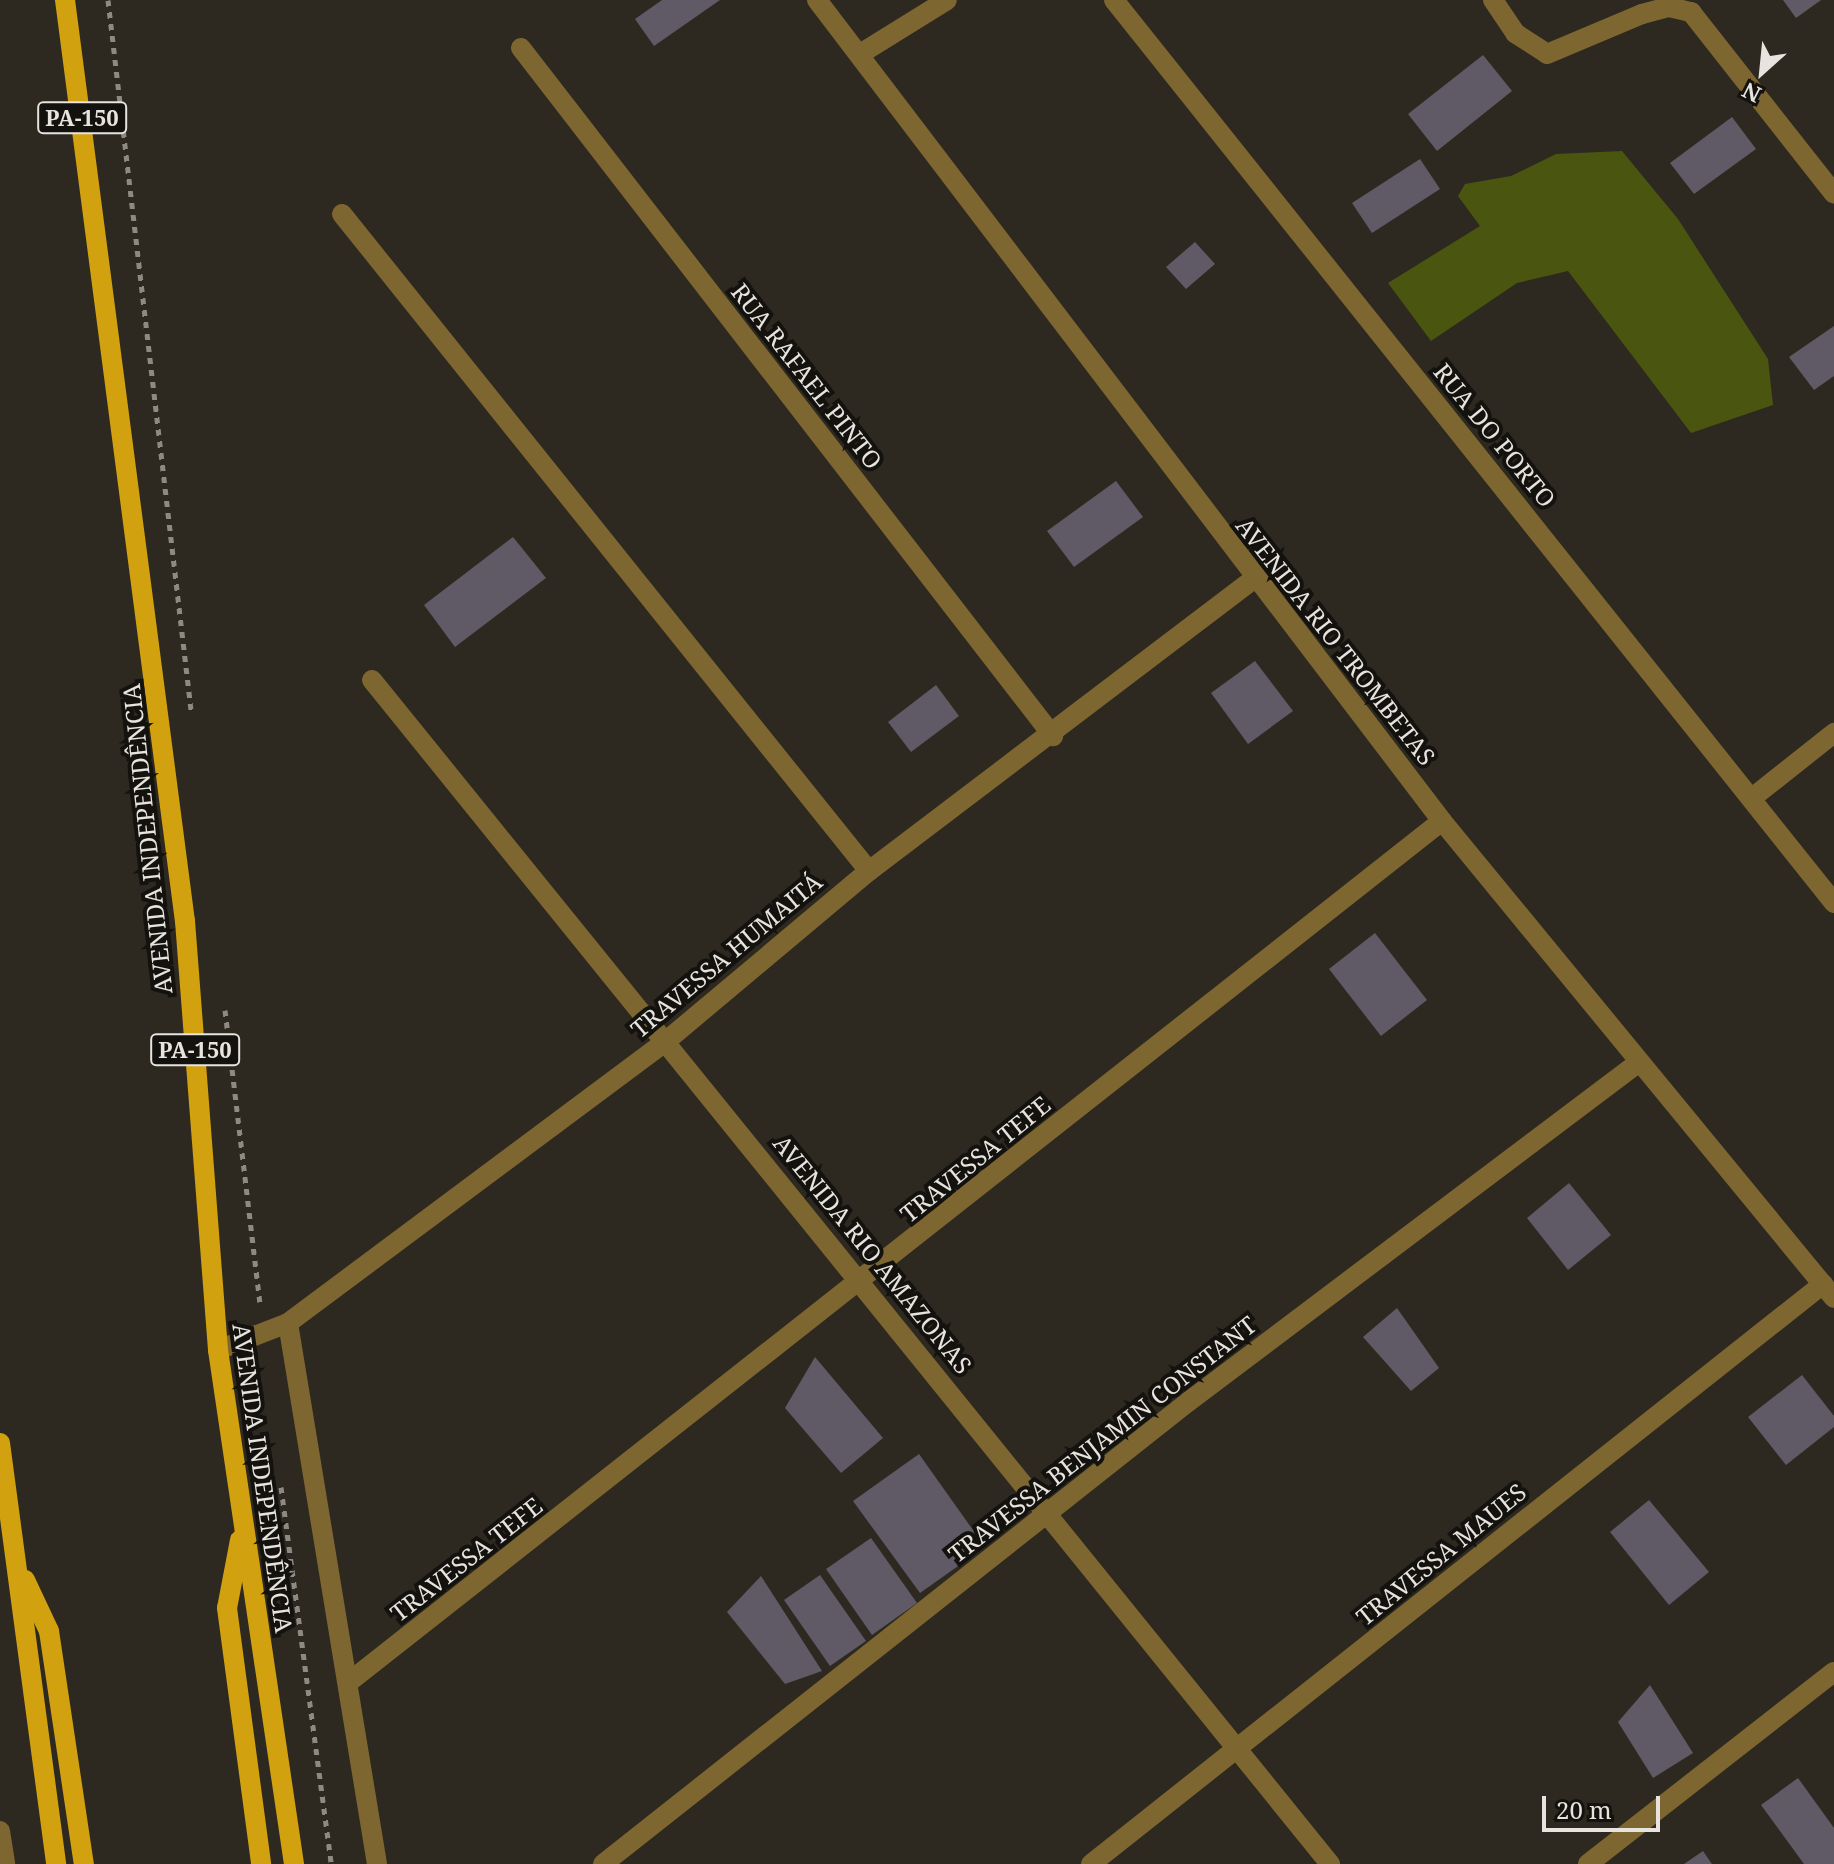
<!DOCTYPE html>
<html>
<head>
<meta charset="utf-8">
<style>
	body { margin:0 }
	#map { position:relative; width:1834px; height:1864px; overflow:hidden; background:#2e2920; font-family:"Noto Serif",serif }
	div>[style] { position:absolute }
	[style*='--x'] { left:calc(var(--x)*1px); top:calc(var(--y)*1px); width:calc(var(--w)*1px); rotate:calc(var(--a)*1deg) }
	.forest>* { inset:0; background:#4a5510 }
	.building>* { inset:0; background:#5f5a65 }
	.path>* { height:5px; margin-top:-2.5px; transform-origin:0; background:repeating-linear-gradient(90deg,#8e8a83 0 6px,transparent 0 12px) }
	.minor>* { height:20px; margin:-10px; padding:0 10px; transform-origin:10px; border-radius:10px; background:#7e6630 }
	.major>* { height:20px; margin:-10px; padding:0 10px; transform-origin:10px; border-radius:10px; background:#d2a110 }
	span { translate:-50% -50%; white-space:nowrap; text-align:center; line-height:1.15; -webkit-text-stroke:8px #14120e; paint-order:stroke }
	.shield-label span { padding:2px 6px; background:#14120e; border:2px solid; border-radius:6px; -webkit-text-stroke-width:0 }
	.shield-label { font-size:22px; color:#e7e3de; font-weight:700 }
	.street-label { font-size:24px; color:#e7e3de }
	.north { position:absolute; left:1722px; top:32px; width:80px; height:80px; -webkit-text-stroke:6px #14120e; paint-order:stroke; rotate:207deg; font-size:22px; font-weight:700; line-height:32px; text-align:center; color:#e7e3de }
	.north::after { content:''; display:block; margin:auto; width:28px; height:36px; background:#e7e3de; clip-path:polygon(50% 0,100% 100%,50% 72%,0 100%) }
	.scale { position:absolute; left:1542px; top:1796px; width:118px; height:36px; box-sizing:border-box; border:4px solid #e7e3de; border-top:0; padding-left:10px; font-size:24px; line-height:28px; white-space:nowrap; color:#e7e3de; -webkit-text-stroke:6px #14120e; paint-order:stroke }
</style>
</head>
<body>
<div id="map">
	<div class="forest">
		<div style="clip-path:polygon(1622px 151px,1678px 219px,1768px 359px,1773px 405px,1691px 433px,1568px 271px,1517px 283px,1431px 341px,1388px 283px,1480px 226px,1458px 196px,1465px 184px,1511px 176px,1556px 154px)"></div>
	</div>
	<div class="building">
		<div style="clip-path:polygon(662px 0,720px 0,654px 46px,635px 19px)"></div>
		<div style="clip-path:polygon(1783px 0,1821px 0,1796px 18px)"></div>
		<div style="clip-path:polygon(1483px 55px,1512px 91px,1437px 151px,1408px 114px)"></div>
		<div style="clip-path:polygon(1732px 117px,1756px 149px,1694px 194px,1670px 163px)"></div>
		<div style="clip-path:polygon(1420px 159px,1440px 189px,1372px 233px,1352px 203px)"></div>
		<div style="clip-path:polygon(1195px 242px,1215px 264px,1186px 289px,1166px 267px)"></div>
		<div style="clip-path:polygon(1834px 326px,1834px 376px,1814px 390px,1789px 357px)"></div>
		<div style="clip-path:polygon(1116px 481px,1143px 517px,1074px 567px,1047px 531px)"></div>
		<div style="clip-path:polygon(513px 537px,546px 578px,455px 647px,424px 605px)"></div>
		<div style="clip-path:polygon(1255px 661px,1293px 711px,1248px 744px,1211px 693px)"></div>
		<div style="clip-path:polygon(936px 685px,959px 716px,911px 752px,888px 722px)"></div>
		<div style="clip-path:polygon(1375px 933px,1427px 1000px,1381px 1036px,1329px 969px)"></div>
		<div style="clip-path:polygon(1569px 1183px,1611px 1235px,1568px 1270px,1527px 1218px)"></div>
		<div style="clip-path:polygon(1397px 1308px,1439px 1368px,1411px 1391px,1363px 1337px)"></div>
		<div style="clip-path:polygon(815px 1357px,883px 1438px,841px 1473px,785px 1408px)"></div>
		<div style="clip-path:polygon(1802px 1375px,1834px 1416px,1834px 1427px,1786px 1465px,1748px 1417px)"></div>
		<div style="clip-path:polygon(919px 1454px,985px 1547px,920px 1593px,853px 1501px)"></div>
		<div style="clip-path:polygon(1649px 1500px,1709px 1572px,1669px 1605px,1610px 1532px)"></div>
		<div style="clip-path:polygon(871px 1538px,917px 1603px,872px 1635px,826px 1569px)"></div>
		<div style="clip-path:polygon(820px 1575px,866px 1641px,830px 1666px,784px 1600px)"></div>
		<div style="clip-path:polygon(761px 1576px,822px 1671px,785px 1684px,727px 1612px)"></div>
		<div style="clip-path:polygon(1650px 1685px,1693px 1753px,1653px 1778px,1618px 1722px)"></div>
		<div style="clip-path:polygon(1798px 1778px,1834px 1828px,1834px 1864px,1804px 1864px,1761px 1805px)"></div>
		<div style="clip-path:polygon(1703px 1851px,1712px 1864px,1684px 1864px)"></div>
	</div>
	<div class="path">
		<div style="--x:108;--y:0;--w:715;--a:83.33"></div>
		<div style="--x:225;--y:1010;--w:294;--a:83.2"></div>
		<div style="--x:281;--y:1487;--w:380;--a:82.4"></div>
	</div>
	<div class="minor">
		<div style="--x:817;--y:0;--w:1032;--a:52.72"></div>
		<div style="--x:1442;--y:821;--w:617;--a:50.59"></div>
		<div style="--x:1114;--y:0;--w:1155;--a:51.43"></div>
		<div style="--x:1493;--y:0;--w:40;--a:56"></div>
		<div style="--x:1515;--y:33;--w:38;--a:33"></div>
		<div style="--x:1547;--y:54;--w:103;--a:-22.8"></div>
		<div style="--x:1642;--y:14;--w:28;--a:-15"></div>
		<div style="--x:1669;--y:7;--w:23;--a:13"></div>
		<div style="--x:1691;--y:12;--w:231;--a:51.8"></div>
		<div style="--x:521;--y:48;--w:870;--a:52.29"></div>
		<div style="--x:860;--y:54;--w:102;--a:-31.8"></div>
		<div style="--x:342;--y:214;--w:842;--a:51.27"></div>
		<div style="--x:372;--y:680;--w:1523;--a:51.02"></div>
		<div style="--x:1752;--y:798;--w:105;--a:-38.4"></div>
		<div style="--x:288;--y:1323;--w:548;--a:80.66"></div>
		<div style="--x:218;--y:1350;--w:75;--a:-21.1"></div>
		<div style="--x:288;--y:1323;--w:470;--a:-36.7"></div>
		<div style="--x:665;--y:1042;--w:266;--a:-40"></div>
		<div style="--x:869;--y:871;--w:485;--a:-37.2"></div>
		<div style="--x:349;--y:1682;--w:1391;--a:-38.23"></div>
		<div style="--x:0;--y:1831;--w:33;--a:81"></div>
		<div style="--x:603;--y:1864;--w:745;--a:-38.3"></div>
		<div style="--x:1188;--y:1402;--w:565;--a:-37.01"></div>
		<div style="--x:1091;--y:1864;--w:934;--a:-38.39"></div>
		<div style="--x:1588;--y:1864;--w:312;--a:-38"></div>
	</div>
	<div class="major">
		<div style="--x:65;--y:0;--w:929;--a:82.58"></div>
		<div style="--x:185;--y:921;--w:430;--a:85.6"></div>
		<div style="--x:218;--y:1350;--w:520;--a:81.59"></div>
		<div style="--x:0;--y:1443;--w:425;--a:82.4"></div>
		<div style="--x:240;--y:1540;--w:69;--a:100.8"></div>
		<div style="--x:227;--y:1608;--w:258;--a:82.4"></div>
		<div style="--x:25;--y:1580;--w:56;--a:64.8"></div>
		<div style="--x:49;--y:1631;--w:236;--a:81.5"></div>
	</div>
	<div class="shield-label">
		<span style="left:82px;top:118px">PA-150</span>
		<span style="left:195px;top:1050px">PA-150</span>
	</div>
	<div class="street-label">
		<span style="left:807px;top:376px;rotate:52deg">RUA RAFAEL PINTO</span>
		<span style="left:1495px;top:435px;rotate:51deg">RUA DO PORTO</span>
		<span style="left:1336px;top:641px;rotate:52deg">AVENIDA RIO TROMBETAS</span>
		<span style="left:147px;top:839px;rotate:-96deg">AVENIDA INDEPENDÊNCIA</span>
		<span style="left:726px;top:955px;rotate:-40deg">TRAVESSA HUMAITÁ</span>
		<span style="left:975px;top:1159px;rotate:-39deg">TRAVESSA TEFE</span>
		<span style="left:873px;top:1254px;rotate:51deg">AVENIDA RIO AMAZONAS</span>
		<span style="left:1102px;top:1439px;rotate:-38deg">TRAVESSA BENJAMIN CONSTANT</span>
		<span style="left:263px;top:1478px;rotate:82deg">AVENIDA INDEPENDÊNCIA</span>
		<span style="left:1441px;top:1554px;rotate:-39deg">TRAVESSA MAUES</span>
		<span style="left:466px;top:1559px;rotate:-38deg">TRAVESSA TEFE</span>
	</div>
	<div class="north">N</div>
	<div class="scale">20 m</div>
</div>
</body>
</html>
